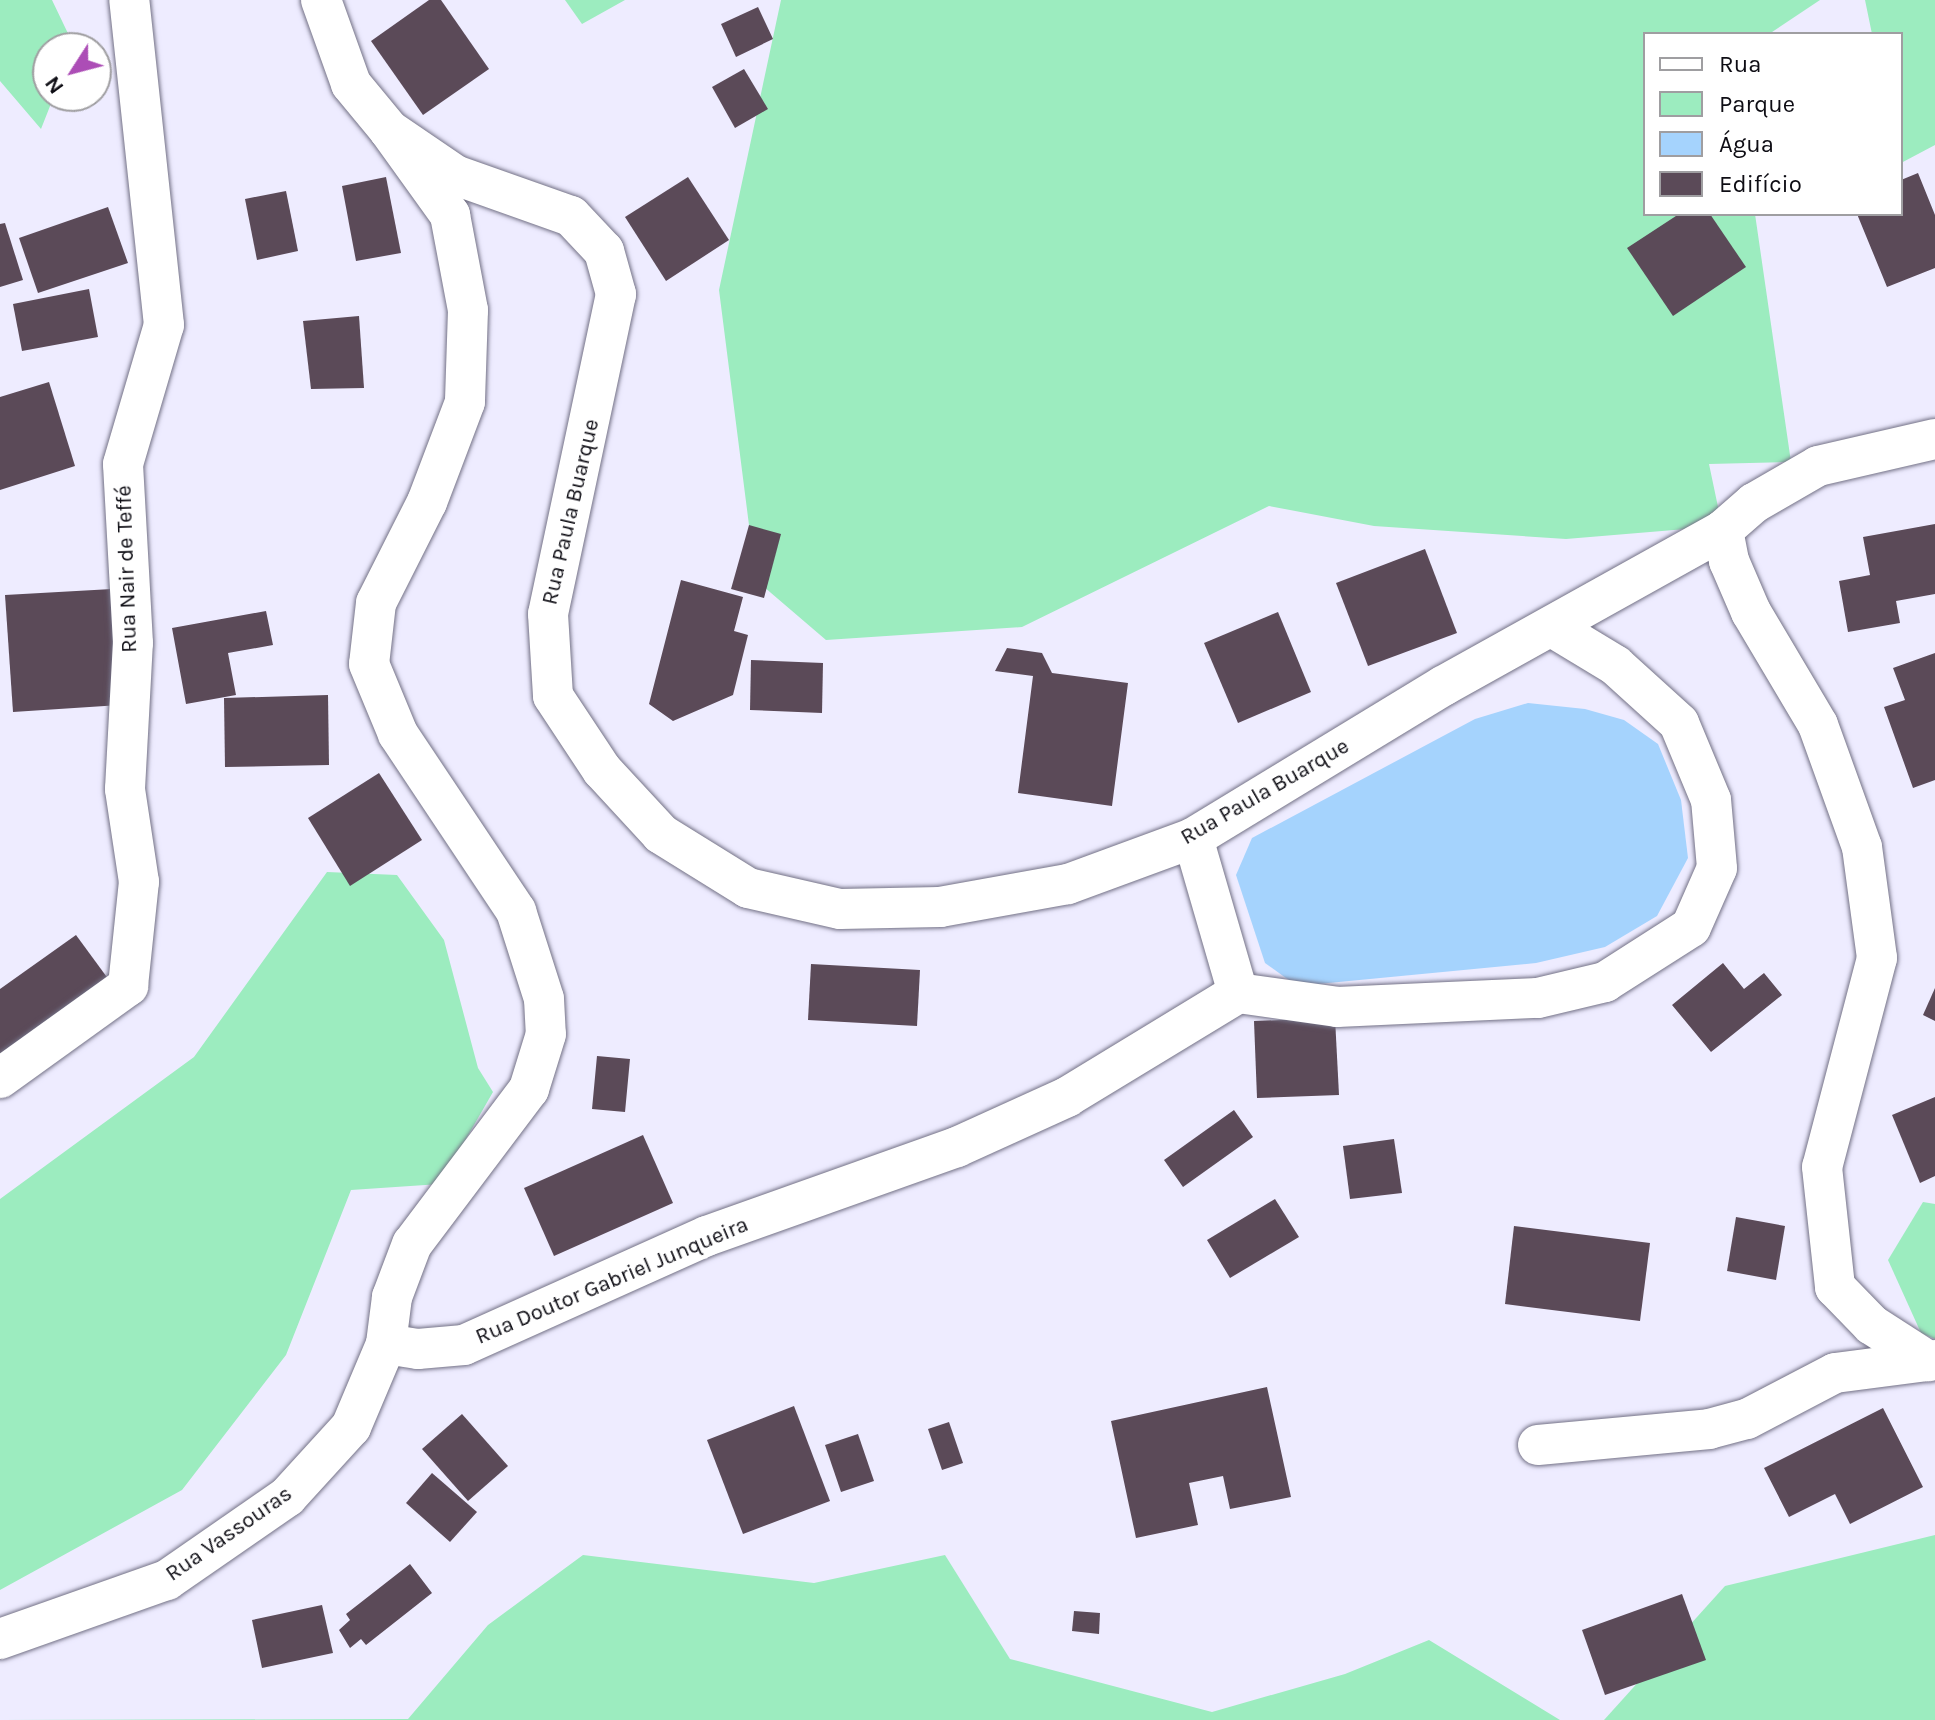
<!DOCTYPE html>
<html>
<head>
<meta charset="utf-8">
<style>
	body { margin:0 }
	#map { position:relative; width:1935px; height:1720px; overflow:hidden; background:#eeecff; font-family:Karla,sans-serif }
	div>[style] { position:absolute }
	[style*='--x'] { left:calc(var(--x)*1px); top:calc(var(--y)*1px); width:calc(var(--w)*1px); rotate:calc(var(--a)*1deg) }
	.green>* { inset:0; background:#9cecbf }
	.water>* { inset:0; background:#a5d3fd }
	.building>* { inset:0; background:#5b4a58 }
	.roads { filter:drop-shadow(0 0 2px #737186) drop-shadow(0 0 2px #737186) }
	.minor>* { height:40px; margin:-20px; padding:0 20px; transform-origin:20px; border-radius:20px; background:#fff }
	span { translate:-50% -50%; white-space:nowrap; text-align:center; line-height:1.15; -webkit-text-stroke:8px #fff; paint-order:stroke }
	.street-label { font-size:22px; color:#0e0d14 }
	.legend { position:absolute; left:1643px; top:32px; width:260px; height:184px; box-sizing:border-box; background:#fff; border:2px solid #9f9ea1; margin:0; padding:10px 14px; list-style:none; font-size:24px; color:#0e0d14 }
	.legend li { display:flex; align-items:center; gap:16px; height:40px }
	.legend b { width:40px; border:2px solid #9f9ea1 }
	.north { position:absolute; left:32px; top:32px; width:80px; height:80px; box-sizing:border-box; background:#fff; border:2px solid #9f9ea1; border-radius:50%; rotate:234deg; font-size:22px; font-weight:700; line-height:32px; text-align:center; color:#0e0d14 }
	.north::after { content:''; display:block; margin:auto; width:28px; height:36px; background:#ac4db6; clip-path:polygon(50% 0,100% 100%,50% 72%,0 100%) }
</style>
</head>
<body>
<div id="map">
	<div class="green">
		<div style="clip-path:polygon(0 0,52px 0,74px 46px,48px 48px,48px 96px,54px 96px,41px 129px,0 81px)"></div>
		<div style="clip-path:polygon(565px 0,625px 0,582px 24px)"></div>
		<div style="clip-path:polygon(781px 0,1820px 0,1769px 34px,1645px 34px,1645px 214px,1755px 214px,1791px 462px,1709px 464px,1722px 526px,1566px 539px,1374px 526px,1269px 506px,1022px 627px,826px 640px,756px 580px,719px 290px)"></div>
		<div style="clip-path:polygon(1865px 0,1935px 0,1935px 145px,1901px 163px,1901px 34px,1872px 34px)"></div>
		<div style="clip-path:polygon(327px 872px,397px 875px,444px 940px,478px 1068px,493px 1092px,440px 1184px,351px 1190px,286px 1355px,182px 1490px,0 1590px,0 1199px,194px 1057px)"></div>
		<div style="clip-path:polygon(1923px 1202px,1935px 1204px,1935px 1339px,1921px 1333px,1888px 1260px)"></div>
		<div style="clip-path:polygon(1935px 1535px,1935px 1720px,1604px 1720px,1725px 1586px)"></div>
		<div style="clip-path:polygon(583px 1555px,814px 1583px,945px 1555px,1010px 1659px,1212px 1712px,1345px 1674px,1429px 1640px,1560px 1720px,0 1720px,408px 1719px,488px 1625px)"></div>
	</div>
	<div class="water">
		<div style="clip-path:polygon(1528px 703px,1585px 709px,1624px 720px,1658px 744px,1681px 800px,1688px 858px,1657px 916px,1605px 947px,1536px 963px,1297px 986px,1265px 963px,1236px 875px,1252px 838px,1475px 719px)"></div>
	</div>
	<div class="building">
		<div style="clip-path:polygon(429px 0,441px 0,489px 69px,423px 115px,371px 41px)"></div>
		<div style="clip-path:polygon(758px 7px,773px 39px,736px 57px,721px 24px)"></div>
		<div style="clip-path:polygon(744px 69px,768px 109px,735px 128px,712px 87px)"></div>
		<div style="clip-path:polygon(1918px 173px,1935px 215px,1935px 268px,1887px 287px,1857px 214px,1901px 214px,1901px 180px)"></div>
		<div style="clip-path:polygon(386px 177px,401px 253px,356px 261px,342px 186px)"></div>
		<div style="clip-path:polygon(688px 177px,729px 240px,666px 281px,625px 217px)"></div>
		<div style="clip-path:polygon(286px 191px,298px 251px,257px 260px,245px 199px)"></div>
		<div style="clip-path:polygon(108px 207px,128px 263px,38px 293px,19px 238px)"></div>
		<div style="clip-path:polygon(1679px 214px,1710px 214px,1746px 267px,1673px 316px,1627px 248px)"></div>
		<div style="clip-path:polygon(5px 223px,23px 280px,0 287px,0 224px)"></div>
		<div style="clip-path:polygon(89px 289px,98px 337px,22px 351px,13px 304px)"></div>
		<div style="clip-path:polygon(359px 316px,364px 388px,311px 389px,303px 321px)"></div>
		<div style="clip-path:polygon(49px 382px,75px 466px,0 490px,0 397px)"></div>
		<div style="clip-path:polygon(1935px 524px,1935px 594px,1896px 601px,1900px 623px,1848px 632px,1839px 581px,1870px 575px,1863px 537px)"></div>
		<div style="clip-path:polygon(749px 525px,781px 534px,764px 598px,731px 589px)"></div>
		<div style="clip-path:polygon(1425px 549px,1457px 633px,1368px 666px,1336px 583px)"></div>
		<div style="clip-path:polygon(681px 580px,743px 597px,734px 631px,748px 635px,733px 695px,673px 721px,649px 704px)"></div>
		<div style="clip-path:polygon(112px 589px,120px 705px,13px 712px,5px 595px)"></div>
		<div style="clip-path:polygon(266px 611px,273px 645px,228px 653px,236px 695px,186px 704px,172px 628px)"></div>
		<div style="clip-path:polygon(1278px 612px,1311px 692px,1238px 723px,1204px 643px)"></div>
		<div style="clip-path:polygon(1007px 648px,1042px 653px,1052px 673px,1128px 683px,1112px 806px,1018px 793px,1033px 676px,995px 671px)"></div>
		<div style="clip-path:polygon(1935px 653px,1935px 780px,1913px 788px,1884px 707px,1905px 700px,1893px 668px)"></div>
		<div style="clip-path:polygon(751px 660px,823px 663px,822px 713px,750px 710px)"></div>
		<div style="clip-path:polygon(328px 695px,329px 765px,225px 767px,224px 698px)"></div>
		<div style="clip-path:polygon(379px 773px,422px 840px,350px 886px,308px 818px)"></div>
		<div style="clip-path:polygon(76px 935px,109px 980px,0 1059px,0 989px)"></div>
		<div style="clip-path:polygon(1723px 963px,1744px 989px,1764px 973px,1782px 995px,1711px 1052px,1672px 1005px)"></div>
		<div style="clip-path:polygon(811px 964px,920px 970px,917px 1026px,808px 1020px)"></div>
		<div style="clip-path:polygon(1935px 988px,1935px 1021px,1923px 1015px)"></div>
		<div style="clip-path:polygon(1335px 1018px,1339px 1095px,1257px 1098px,1254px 1021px)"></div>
		<div style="clip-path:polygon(597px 1056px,630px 1059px,625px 1112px,592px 1109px)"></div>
		<div style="clip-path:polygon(1935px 1097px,1935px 1176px,1920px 1183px,1892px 1115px)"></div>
		<div style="clip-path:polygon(1234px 1110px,1253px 1137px,1183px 1187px,1164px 1160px)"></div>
		<div style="clip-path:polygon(643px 1135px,673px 1203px,554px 1256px,524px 1188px)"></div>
		<div style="clip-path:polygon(1394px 1139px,1402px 1193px,1350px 1199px,1343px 1146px)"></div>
		<div style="clip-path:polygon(1275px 1199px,1299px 1237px,1230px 1278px,1207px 1240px)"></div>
		<div style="clip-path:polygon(1736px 1217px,1785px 1226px,1776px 1280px,1727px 1271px)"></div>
		<div style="clip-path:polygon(1514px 1226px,1650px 1243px,1640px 1321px,1505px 1304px)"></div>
		<div style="clip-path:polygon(1267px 1387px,1291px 1497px,1230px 1509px,1223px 1476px,1189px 1483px,1198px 1525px,1136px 1538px,1111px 1421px)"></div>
		<div style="clip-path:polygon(794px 1406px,830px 1501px,743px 1534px,707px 1440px)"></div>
		<div style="clip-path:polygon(1883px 1408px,1923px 1487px,1850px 1524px,1835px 1494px,1789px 1517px,1764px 1468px)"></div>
		<div style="clip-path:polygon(462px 1414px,508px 1466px,468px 1501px,422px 1449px)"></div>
		<div style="clip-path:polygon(949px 1422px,963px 1463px,942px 1470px,928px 1429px)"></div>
		<div style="clip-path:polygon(858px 1434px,874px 1481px,841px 1492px,825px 1445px)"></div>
		<div style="clip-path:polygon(432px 1473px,477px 1512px,450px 1542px,406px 1503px)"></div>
		<div style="clip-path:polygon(410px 1564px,432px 1593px,366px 1645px,361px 1639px,350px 1648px,339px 1630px,350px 1620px,346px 1614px)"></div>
		<div style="clip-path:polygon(1682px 1594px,1706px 1660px,1605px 1695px,1582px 1630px)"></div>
		<div style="clip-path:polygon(322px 1605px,333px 1653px,262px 1668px,252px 1620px)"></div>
		<div style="clip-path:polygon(1074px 1611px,1100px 1613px,1099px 1634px,1072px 1631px)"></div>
	</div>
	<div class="roads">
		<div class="minor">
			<div style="--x:321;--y:0;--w:89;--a:70.3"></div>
			<div style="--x:351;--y:84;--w:60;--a:50.4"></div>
			<div style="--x:389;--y:130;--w:80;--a:34.3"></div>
			<div style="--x:455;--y:175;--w:123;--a:19.5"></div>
			<div style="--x:571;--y:216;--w:48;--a:46.7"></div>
			<div style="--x:604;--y:251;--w:45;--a:74.4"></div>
			<div style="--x:616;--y:294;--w:327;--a:102"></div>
			<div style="--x:548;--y:614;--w:82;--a:86.5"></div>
			<div style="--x:553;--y:696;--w:89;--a:56.5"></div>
			<div style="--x:602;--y:770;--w:87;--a:47.3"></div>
			<div style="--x:661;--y:834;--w:102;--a:31.8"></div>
			<div style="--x:748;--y:888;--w:94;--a:12.9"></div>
			<div style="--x:840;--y:909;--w:100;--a:-1.1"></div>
			<div style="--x:940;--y:907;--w:130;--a:-10.2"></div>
			<div style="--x:1068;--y:884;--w:133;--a:-20.2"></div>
			<div style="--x:1193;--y:838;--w:293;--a:-31.3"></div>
			<div style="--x:1443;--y:686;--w:321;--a:-29.1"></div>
			<div style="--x:1723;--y:530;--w:41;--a:-41.1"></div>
			<div style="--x:1754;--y:503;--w:74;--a:-30"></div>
			<div style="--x:1818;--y:466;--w:120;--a:-13"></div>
			<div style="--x:389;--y:130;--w:105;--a:54.3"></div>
			<div style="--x:450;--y:215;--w:97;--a:79.3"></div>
			<div style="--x:468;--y:310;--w:92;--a:91.9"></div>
			<div style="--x:465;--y:402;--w:107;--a:110.8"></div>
			<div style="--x:427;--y:502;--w:113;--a:116.8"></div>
			<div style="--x:376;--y:603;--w:61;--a:96.5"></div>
			<div style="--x:369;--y:664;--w:76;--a:67.5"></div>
			<div style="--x:398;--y:734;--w:213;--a:56.3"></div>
			<div style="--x:516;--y:911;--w:92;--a:72.3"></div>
			<div style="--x:544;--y:999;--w:35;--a:87"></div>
			<div style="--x:546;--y:1034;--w:58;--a:107.2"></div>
			<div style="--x:529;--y:1089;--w:194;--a:127"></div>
			<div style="--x:412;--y:1244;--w:57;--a:110.7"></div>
			<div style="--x:392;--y:1297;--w:47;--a:97.3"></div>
			<div style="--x:386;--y:1344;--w:32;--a:9"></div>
			<div style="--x:418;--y:1349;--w:46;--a:-5"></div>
			<div style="--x:464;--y:1345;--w:266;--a:-24.2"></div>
			<div style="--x:707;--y:1236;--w:265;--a:-19.6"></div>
			<div style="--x:957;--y:1147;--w:121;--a:-24.4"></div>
			<div style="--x:1067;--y:1097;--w:200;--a:-31.3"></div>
			<div style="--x:1238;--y:993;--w:100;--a:8"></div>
			<div style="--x:1337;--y:1007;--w:201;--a:-2.6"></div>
			<div style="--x:1538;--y:998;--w:69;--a:-13.4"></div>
			<div style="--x:1605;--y:982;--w:102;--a:-32.6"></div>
			<div style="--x:1691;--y:927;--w:64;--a:-66.2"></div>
			<div style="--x:1717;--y:868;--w:68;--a:-95"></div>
			<div style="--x:1711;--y:800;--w:83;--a:-112.6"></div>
			<div style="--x:1679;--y:723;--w:86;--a:-137.8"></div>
			<div style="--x:1615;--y:665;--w:74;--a:-148.9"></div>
			<div style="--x:1723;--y:530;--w:32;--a:79"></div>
			<div style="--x:1729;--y:561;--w:56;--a:66.7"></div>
			<div style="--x:1751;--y:612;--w:131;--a:59.3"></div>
			<div style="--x:1818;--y:725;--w:130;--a:70.2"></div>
			<div style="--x:1862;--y:847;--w:112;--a:82.3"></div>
			<div style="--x:1877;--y:958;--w:216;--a:104.7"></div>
			<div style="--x:1822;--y:1167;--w:121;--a:83.8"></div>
			<div style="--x:1835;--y:1287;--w:53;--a:45.8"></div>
			<div style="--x:1872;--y:1325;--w:67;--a:32.7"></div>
			<div style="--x:1193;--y:838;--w:161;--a:73.8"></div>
			<div style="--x:0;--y:1078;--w:158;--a:-35.7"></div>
			<div style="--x:128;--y:986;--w:105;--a:-84"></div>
			<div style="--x:139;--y:882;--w:94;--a:-98.6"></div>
			<div style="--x:125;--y:789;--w:146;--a:-86.9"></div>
			<div style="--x:133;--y:643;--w:179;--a:-93.2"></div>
			<div style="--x:123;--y:464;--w:145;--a:-73.6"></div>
			<div style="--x:164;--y:325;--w:327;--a:-96.1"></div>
			<div style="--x:1538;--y:1445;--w:172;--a:-5.3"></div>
			<div style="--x:1709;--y:1429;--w:39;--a:-15"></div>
			<div style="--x:1747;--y:1419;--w:99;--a:-27.6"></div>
			<div style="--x:1835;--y:1373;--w:101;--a:-7.4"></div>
			<div style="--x:0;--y:1639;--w:177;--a:-19.5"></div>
			<div style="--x:167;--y:1580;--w:146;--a:-34.7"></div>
			<div style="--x:287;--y:1497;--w:95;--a:-47.6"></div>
			<div style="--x:351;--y:1427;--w:90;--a:-67.1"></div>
		</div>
	</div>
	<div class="street-label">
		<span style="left:571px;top:512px;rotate:-77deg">Rua Paula Buarque</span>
		<span style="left:127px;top:569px;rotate:-92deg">Rua Nair de Teffé</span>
		<span style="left:1265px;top:792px;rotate:-30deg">Rua Paula Buarque</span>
		<span style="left:612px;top:1281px;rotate:-23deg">Rua Doutor Gabriel Junqueira</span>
		<span style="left:229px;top:1534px;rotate:-35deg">Rua Vassouras</span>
	</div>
	<ul class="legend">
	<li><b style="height:10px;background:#fff"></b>Rua</li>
	<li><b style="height:22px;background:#9cecbf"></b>Parque</li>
	<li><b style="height:22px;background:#a5d3fd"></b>Água</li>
	<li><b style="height:22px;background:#5b4a58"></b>Edifício</li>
	</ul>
	<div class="north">N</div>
</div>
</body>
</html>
